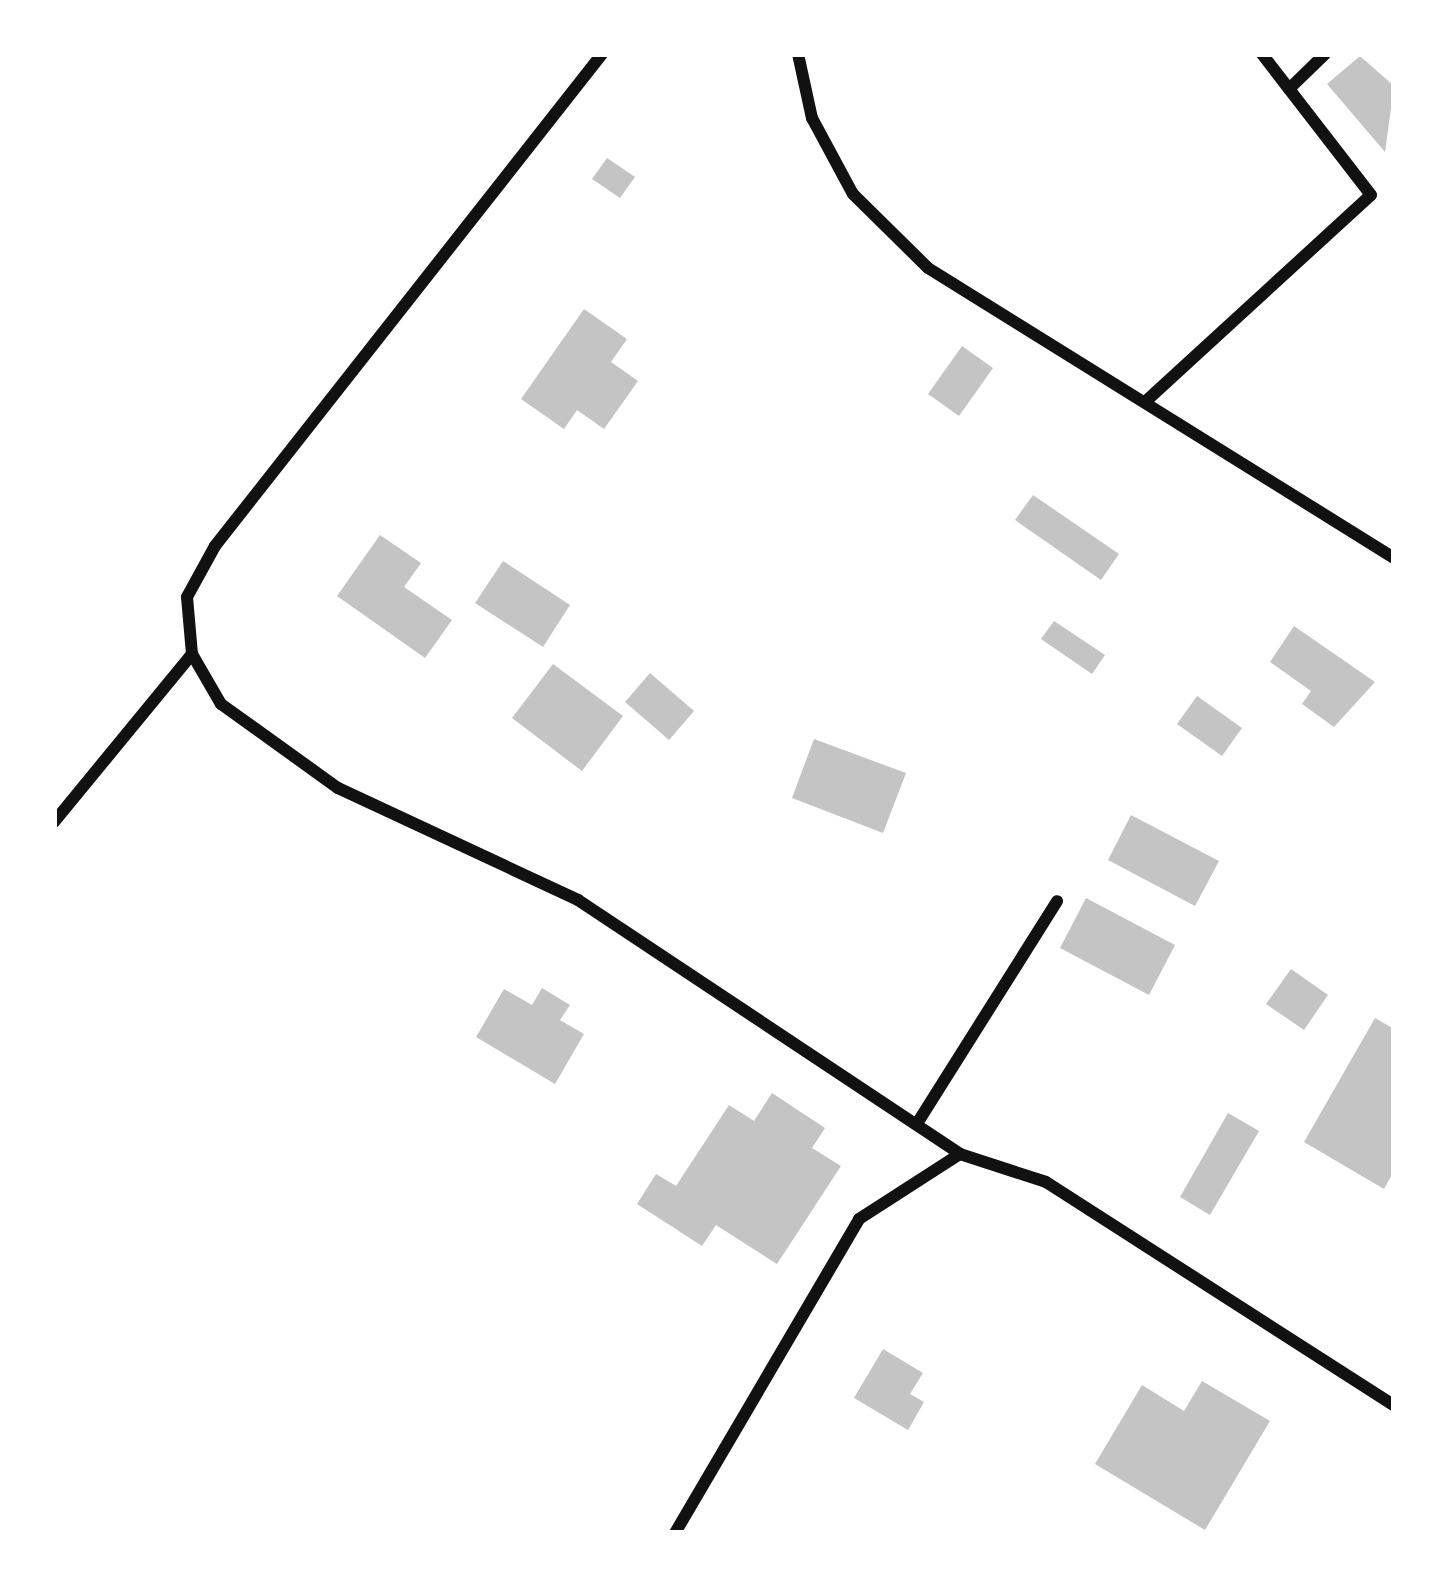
<!DOCTYPE html>
<html>
<head>
<meta charset="utf-8">
<style>
	body { margin:0 }
	#map { position:relative; width:1448px; height:1587px; overflow:hidden; background:#fff; font-family:Montserrat,sans-serif }
	div>[style] { position:absolute }
	[style*='--x'] { left:calc(var(--x)*1px); top:calc(var(--y)*1px); width:calc(var(--w)*1px); rotate:calc(var(--a)*1deg) }
	.building>* { inset:0; background:#c4c4c4 }
	.minor>* { height:12px; margin:-6px; padding:0 6px; transform-origin:6px; border-radius:6px; background:#111 }
	span { translate:-50% -50%; white-space:nowrap; text-align:center; line-height:1.15; -webkit-text-stroke:12px #fff; paint-order:stroke }
	.frame { position:absolute; inset:0; border:57px solid #fff; pointer-events:none }
</style>
</head>
<body>
<div id="map">
	<div class="building">
		<div style="clip-path:polygon(1360px 56px,1394px 86px,1385px 152px,1327px 84px)"></div>
		<div style="clip-path:polygon(607px 158px,635px 177px,620px 198px,592px 179px)"></div>
		<div style="clip-path:polygon(584px 309px,627px 339px,611px 362px,638px 381px,604px 429px,577px 410px,564px 429px,521px 399px)"></div>
		<div style="clip-path:polygon(962px 346px,993px 368px,959px 416px,928px 394px)"></div>
		<div style="clip-path:polygon(1033px 495px,1119px 554px,1101px 580px,1015px 520px)"></div>
		<div style="clip-path:polygon(380px 535px,421px 563px,404px 587px,452px 620px,425px 658px,337px 596px)"></div>
		<div style="clip-path:polygon(503px 561px,570px 605px,543px 647px,475px 603px)"></div>
		<div style="clip-path:polygon(1054px 621px,1105px 655px,1092px 674px,1041px 639px)"></div>
		<div style="clip-path:polygon(1294px 626px,1375px 682px,1334px 727px,1302px 704px,1311px 691px,1270px 662px)"></div>
		<div style="clip-path:polygon(553px 664px,623px 716px,582px 771px,512px 718px)"></div>
		<div style="clip-path:polygon(650px 673px,694px 711px,669px 740px,625px 702px)"></div>
		<div style="clip-path:polygon(1197px 696px,1242px 728px,1222px 756px,1177px 724px)"></div>
		<div style="clip-path:polygon(814px 739px,906px 773px,883px 833px,792px 798px)"></div>
		<div style="clip-path:polygon(1131px 815px,1219px 861px,1195px 906px,1108px 860px)"></div>
		<div style="clip-path:polygon(1086px 898px,1175px 945px,1149px 995px,1060px 948px)"></div>
		<div style="clip-path:polygon(1291px 969px,1328px 995px,1304px 1030px,1266px 1004px)"></div>
		<div style="clip-path:polygon(542px 988px,570px 1005px,560px 1020px,584px 1034px,555px 1084px,476px 1037px,504px 989px,532px 1005px)"></div>
		<div style="clip-path:polygon(1375px 1018px,1394px 1029px,1394px 1171px,1384px 1189px,1304px 1142px)"></div>
		<div style="clip-path:polygon(772px 1093px,825px 1128px,812px 1148px,841px 1166px,777px 1264px,716px 1225px,702px 1246px,637px 1204px,656px 1174px,676px 1186px,729px 1105px,754px 1121px)"></div>
		<div style="clip-path:polygon(1228px 1113px,1259px 1131px,1210px 1215px,1180px 1197px)"></div>
		<div style="clip-path:polygon(883px 1349px,923px 1373px,910px 1394px,924px 1402px,908px 1430px,854px 1398px)"></div>
		<div style="clip-path:polygon(1202px 1381px,1270px 1421px,1205px 1530px,1095px 1464px,1142px 1385px,1184px 1411px)"></div>
	</div>
	<div class="minor">
		<div style="--x:602;--y:54;--w:626;--a:128.19"></div>
		<div style="--x:215;--y:546;--w:58;--a:118.8"></div>
		<div style="--x:187;--y:597;--w:57;--a:85"></div>
		<div style="--x:192;--y:654;--w:58;--a:59.9"></div>
		<div style="--x:221;--y:704;--w:144;--a:35.7"></div>
		<div style="--x:338;--y:788;--w:265;--a:25"></div>
		<div style="--x:578;--y:900;--w:459;--a:33.6"></div>
		<div style="--x:960;--y:1154;--w:90;--a:18"></div>
		<div style="--x:1046;--y:1182;--w:413;--a:32.7"></div>
		<div style="--x:798;--y:54;--w:66;--a:77.7"></div>
		<div style="--x:812;--y:118;--w:86;--a:61.7"></div>
		<div style="--x:853;--y:194;--w:105;--a:44.6"></div>
		<div style="--x:928;--y:268;--w:549;--a:31.89"></div>
		<div style="--x:1289;--y:89;--w:50;--a:-44.2"></div>
		<div style="--x:1145;--y:402;--w:306;--a:-42.5"></div>
		<div style="--x:1371;--y:195;--w:178;--a:-127.7"></div>
		<div style="--x:54;--y:822;--w:217;--a:-50.6"></div>
		<div style="--x:918;--y:1122;--w:261;--a:-57.8"></div>
		<div style="--x:675;--y:1533;--w:364;--a:-59.6"></div>
		<div style="--x:859;--y:1219;--w:120;--a:-32.8"></div>
	</div>
	<div class="frame"></div>
</div>
</body>
</html>
